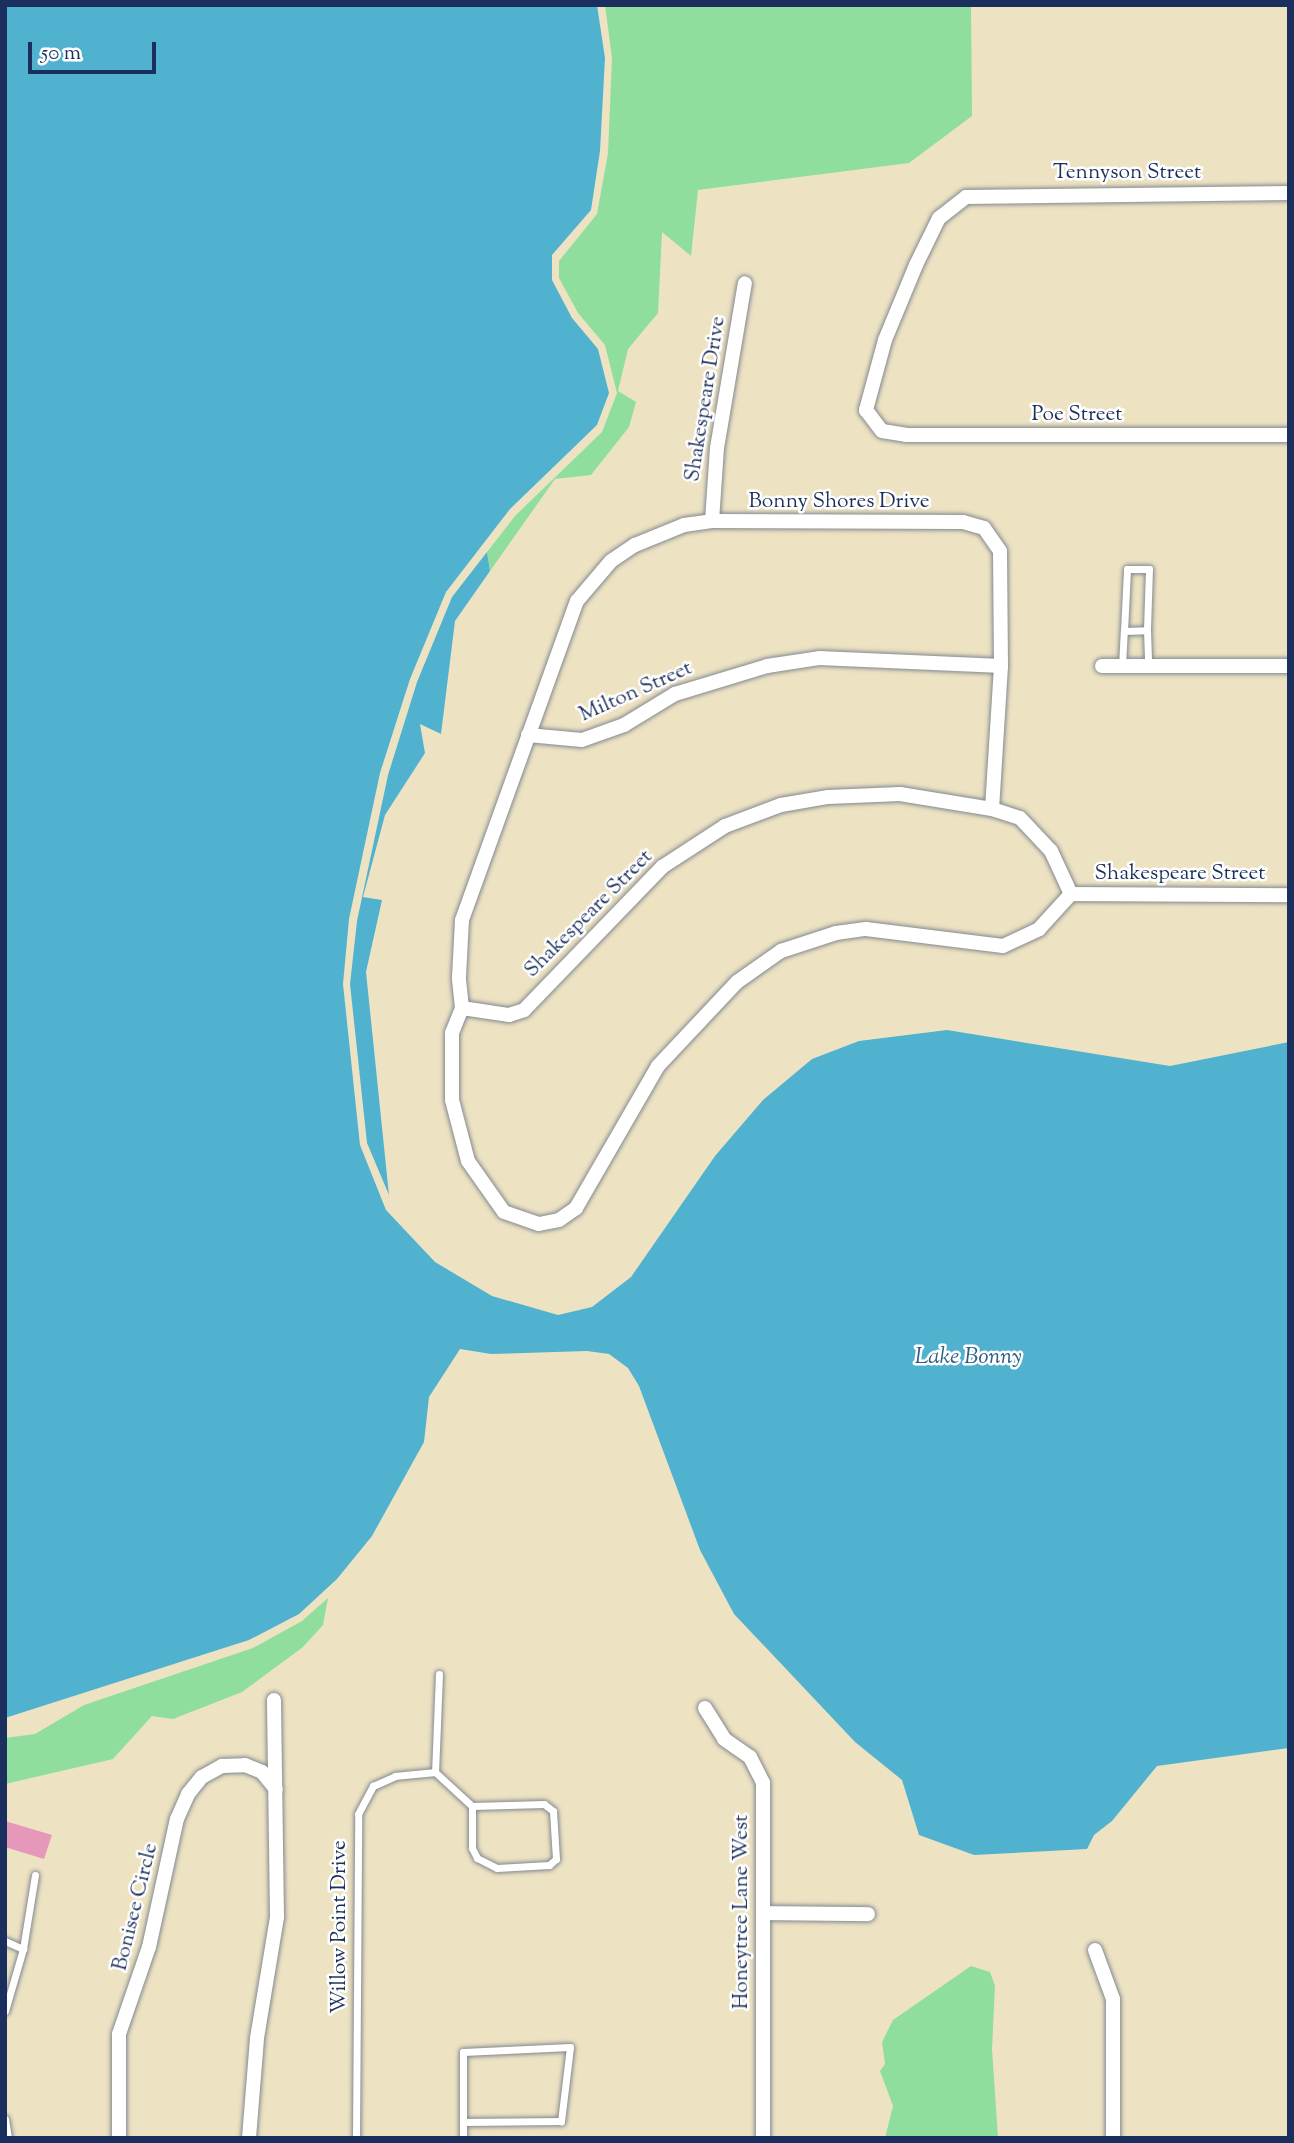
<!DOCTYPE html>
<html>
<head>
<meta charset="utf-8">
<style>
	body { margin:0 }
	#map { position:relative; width:1294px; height:2143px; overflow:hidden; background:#ede3c3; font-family:"Sorts Mill Goudy",serif }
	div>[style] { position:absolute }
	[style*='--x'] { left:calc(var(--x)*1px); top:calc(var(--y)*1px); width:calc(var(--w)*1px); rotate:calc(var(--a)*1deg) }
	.green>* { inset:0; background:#8fde9d }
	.water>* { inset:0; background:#51b2d0 }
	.building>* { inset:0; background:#e698ba }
	.roads { filter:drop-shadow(0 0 2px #848990) drop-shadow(0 0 2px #848990) }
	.lane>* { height:7px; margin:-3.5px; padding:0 3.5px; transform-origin:3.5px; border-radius:3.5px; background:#fff }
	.street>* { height:14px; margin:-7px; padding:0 7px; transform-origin:7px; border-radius:7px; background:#fff }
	span { translate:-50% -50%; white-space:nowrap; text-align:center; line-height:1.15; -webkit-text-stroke:5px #fff; paint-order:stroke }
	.street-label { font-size:21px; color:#1b2f5e }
	.water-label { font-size:23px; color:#2e5d86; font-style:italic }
	.frame { position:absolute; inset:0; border:7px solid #1b2f5e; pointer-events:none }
	.scale { position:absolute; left:28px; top:42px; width:128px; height:32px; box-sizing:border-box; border:4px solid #1b2f5e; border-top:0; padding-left:9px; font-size:21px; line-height:24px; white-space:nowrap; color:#1b2f5e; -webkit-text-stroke:5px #fff; paint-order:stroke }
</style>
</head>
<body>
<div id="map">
	<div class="green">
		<div style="clip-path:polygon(605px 5px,971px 5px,972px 116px,909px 163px,698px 190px,691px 256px,662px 232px,658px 313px,628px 349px,618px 391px,636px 402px,629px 427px,591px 475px,555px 479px,490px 571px,487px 552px,515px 516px,602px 432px,617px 393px,605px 345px,578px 313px,559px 278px,559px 261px,597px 214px,608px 153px,612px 58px)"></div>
		<div style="clip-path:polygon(328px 1598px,323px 1625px,303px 1647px,242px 1692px,173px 1719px,152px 1716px,113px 1759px,5px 1784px,5px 1738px,35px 1734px,84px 1705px,253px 1648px,302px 1621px)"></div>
		<div style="clip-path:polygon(971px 1966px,990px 1972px,995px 1986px,992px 2049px,998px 2138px,885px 2138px,893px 2106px,880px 2071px,885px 2064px,882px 2042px,893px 2020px)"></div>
	</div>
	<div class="water">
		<div style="clip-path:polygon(5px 5px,597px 5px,605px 58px,600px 151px,591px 210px,552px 255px,552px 280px,572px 318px,598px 349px,609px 393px,597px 425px,510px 509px,446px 592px,410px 679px,380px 773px,349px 919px,343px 984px,360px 1145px,386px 1210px,435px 1262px,492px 1296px,558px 1315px,592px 1307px,631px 1277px,715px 1156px,763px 1100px,812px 1059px,859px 1041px,947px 1030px,1170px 1066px,1289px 1042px,1289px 1748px,1157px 1766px,1112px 1821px,1094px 1835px,1087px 1849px,974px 1855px,919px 1835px,902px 1780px,855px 1742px,734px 1614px,700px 1550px,639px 1386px,628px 1368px,609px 1354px,587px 1351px,491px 1354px,460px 1349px,429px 1397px,424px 1442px,372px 1536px,337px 1579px,299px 1614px,249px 1640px,5px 1718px)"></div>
		<div style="clip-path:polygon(487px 552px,490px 571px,455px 621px,441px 734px,420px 724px,425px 753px,385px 815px,363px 897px,382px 900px,366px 972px,389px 1195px,367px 1143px,350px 984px,357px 921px,388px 775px,417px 682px,452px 597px)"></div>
	</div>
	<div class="building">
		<div style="clip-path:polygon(5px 1821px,52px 1835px,44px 1859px,5px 1847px)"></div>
	</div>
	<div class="roads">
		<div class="lane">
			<div style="--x:1124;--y:631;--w:62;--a:-87.2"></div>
			<div style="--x:1127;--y:569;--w:22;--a:0"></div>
			<div style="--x:1149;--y:569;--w:61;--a:91.9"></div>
			<div style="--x:1122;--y:666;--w:35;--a:-87"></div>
			<div style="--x:1124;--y:631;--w:23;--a:-2"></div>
			<div style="--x:1147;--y:630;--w:36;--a:88"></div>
			<div style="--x:439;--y:1674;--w:98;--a:92.3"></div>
			<div style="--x:435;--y:1772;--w:50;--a:42.6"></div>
			<div style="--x:472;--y:1806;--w:42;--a:90"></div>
			<div style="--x:472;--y:1848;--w:11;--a:63"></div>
			<div style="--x:477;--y:1858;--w:22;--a:27"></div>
			<div style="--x:497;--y:1868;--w:52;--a:-3.3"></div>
			<div style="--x:549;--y:1865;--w:9;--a:-41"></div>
			<div style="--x:556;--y:1859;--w:48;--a:-93.6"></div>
			<div style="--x:553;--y:1811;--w:11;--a:-142"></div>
			<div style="--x:544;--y:1804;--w:72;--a:178.4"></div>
			<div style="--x:5;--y:1941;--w:20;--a:24"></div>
			<div style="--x:5;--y:2011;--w:65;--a:-73.8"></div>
			<div style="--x:23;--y:1949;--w:75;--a:-80.8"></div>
			<div style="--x:5;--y:2119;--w:19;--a:81"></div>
			<div style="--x:356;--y:2138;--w:324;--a:-89.6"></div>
			<div style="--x:358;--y:1814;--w:32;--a:-62"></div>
			<div style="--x:373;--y:1786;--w:24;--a:-24"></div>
			<div style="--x:395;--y:1776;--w:40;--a:-5.7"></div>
			<div style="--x:463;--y:2138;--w:86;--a:-90"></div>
			<div style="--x:463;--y:2052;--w:107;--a:-2.7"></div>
			<div style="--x:570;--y:2047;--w:75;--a:96.9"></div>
			<div style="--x:561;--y:2121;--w:98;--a:179.4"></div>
		</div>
		<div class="street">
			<div style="--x:1289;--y:193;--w:323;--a:179.3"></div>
			<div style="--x:966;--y:197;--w:34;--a:142"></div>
			<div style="--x:939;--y:218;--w:52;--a:116.1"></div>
			<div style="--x:916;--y:265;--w:81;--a:112.5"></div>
			<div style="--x:885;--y:340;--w:73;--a:105.2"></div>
			<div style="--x:866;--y:410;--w:26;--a:53"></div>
			<div style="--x:882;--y:431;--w:24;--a:9"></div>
			<div style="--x:906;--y:435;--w:383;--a:0"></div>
			<div style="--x:712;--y:521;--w:73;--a:-86.1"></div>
			<div style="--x:717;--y:448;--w:167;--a:-80.4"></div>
			<div style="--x:1102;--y:666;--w:187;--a:0"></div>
			<div style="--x:528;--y:735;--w:54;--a:5.3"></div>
			<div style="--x:582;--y:740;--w:45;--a:-19.7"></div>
			<div style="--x:624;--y:725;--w:60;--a:-31.3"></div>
			<div style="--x:675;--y:694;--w:96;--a:-16.9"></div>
			<div style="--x:767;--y:666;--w:54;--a:-8.6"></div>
			<div style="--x:820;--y:658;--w:181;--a:2.5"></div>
			<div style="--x:462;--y:1008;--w:27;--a:112"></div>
			<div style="--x:452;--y:1033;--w:67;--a:90"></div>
			<div style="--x:452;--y:1100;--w:63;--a:75.3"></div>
			<div style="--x:468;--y:1161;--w:62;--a:54.8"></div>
			<div style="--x:504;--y:1212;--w:37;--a:19"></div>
			<div style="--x:539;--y:1224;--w:20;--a:-11"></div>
			<div style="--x:559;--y:1220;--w:21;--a:-35"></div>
			<div style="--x:576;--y:1208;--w:164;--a:-60"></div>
			<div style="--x:658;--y:1066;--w:115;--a:-46.8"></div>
			<div style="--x:737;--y:982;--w:54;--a:-35.2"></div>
			<div style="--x:781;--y:951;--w:58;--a:-18.1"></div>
			<div style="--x:836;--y:933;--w:30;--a:-8"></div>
			<div style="--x:866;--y:929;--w:138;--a:7.1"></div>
			<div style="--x:1003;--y:946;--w:40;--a:-25"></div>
			<div style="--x:1039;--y:929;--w:47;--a:-47.6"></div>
			<div style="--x:1071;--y:894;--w:218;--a:0.3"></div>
			<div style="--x:462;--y:1008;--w:31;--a:-96"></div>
			<div style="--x:459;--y:977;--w:57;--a:-87"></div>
			<div style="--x:462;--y:920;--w:339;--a:-70.2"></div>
			<div style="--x:577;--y:601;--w:52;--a:-49.6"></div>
			<div style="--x:611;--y:561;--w:29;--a:-34"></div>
			<div style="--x:635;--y:545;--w:53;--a:-22.2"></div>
			<div style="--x:684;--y:525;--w:28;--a:-8"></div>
			<div style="--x:712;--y:521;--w:251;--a:0.2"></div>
			<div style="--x:963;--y:522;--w:22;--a:16"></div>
			<div style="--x:984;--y:528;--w:28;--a:55"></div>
			<div style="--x:1000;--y:551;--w:115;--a:89.5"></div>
			<div style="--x:1001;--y:666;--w:143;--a:93.6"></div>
			<div style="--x:462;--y:1008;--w:48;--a:8.5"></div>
			<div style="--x:509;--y:1015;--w:16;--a:-18"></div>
			<div style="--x:524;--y:1010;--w:199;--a:-46"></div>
			<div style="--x:662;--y:867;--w:75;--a:-33.1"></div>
			<div style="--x:725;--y:826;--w:60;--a:-20.6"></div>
			<div style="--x:781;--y:805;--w:48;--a:-9.7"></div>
			<div style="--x:828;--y:797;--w:72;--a:-2.4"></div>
			<div style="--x:900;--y:794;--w:93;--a:9.3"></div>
			<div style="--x:992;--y:809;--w:29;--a:18"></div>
			<div style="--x:1020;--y:818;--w:45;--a:46.8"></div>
			<div style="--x:1051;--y:851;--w:47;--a:65.1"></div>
			<div style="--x:705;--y:1708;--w:36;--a:58"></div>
			<div style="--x:724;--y:1739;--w:32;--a:35"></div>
			<div style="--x:750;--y:1757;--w:29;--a:63"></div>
			<div style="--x:763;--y:1783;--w:355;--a:90"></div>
			<div style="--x:764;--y:1913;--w:104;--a:0.6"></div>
			<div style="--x:1095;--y:1950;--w:52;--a:69.8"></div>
			<div style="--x:1113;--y:1999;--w:139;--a:90"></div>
			<div style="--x:119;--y:2138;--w:104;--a:-90"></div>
			<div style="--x:119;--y:2034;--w:92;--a:-71"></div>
			<div style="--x:149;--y:1947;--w:131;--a:-77.7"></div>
			<div style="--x:177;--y:1819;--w:27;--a:-66"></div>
			<div style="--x:188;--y:1794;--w:22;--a:-51"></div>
			<div style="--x:202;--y:1777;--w:23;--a:-29"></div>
			<div style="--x:222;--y:1766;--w:23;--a:-2"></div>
			<div style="--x:245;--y:1765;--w:18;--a:22"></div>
			<div style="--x:262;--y:1772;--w:22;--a:51"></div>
			<div style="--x:249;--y:2138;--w:100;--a:-85.4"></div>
			<div style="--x:257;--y:2038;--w:123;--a:-80.6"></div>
			<div style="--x:277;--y:1917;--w:217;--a:-90.8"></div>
		</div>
	</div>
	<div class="street-label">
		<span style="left:1127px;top:173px">Tennyson Street</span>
		<span style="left:706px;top:399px;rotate:-81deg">Shakespeare Drive</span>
		<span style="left:1077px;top:415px">Poe Street</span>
		<span style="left:839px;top:502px">Bonny Shores Drive</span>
		<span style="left:636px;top:692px;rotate:-24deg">Milton Street</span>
		<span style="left:1180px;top:874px">Shakespeare Street</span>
		<span style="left:589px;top:914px;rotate:-45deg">Shakespeare Street</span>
		<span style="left:136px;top:1907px;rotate:-76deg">Bonisee Circle</span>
		<span style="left:742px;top:1912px;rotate:-90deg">Honeytree Lane West</span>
		<span style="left:340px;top:1927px;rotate:-90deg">Willow Point Drive</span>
	</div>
	<div class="water-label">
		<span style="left:968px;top:1358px">Lake Bonny</span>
	</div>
	<div class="frame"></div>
	<div class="scale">50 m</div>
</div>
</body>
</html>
